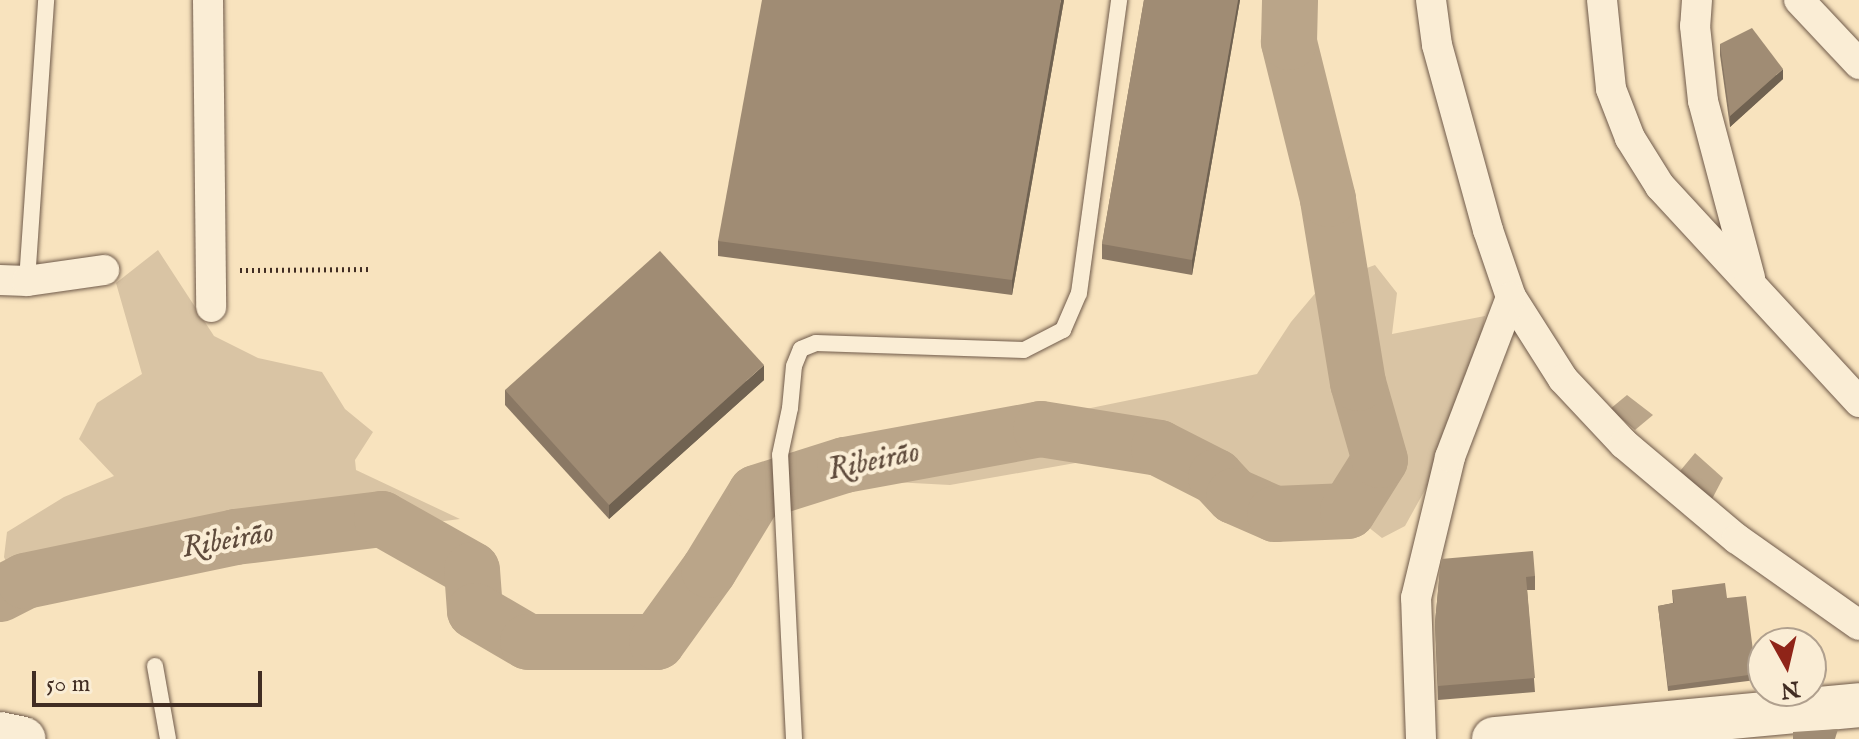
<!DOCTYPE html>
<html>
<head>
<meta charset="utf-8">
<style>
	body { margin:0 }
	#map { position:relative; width:1859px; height:739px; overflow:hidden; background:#f8e3be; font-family:"IM FELL English",serif }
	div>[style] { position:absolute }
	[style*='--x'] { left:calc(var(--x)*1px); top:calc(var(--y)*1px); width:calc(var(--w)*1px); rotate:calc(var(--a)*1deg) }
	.green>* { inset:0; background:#d9c4a4 }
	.water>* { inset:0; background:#baa589 }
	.river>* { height:56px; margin:-28px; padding:0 28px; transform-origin:28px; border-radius:28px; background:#baa589 }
	.path>* { height:5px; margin-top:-2.5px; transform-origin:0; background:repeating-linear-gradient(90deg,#412d23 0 2px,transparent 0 6px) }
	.roads { filter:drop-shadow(0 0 2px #6f5a4a) drop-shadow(0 0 2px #6f5a4a) }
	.lane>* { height:16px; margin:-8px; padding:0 8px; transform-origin:8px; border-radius:8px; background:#faedd5 }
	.street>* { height:30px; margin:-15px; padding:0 15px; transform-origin:15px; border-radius:15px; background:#faedd5 }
	.secondary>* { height:44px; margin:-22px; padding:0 22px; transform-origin:22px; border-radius:22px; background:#faedd5 }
	.wall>* { inset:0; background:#8a7864 }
	.shaded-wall>* { inset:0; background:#706251 }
	.building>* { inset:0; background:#a08c74 }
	span { translate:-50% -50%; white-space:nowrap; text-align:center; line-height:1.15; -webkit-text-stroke:8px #faedd5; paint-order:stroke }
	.water-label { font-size:30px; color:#5f4b3c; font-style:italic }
	.north { position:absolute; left:1747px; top:627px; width:80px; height:80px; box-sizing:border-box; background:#faedd5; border:2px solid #b0a08e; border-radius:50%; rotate:172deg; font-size:22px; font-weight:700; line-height:32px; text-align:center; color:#412d23 }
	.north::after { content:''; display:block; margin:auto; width:28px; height:36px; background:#8f2418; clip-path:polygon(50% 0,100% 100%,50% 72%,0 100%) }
	.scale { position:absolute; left:32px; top:671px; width:230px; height:36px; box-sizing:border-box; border:4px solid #412d23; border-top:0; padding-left:10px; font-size:24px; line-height:28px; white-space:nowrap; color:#412d23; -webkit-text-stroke:6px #faedd5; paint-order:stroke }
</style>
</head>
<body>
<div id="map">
	<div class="green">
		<div style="clip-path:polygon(158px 250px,214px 336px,258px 358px,322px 372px,345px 409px,373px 432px,355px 460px,356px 470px,460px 519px,12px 577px,4px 557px,7px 532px,64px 497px,114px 476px,79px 439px,97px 403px,142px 374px,116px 283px)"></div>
		<div style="clip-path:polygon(1375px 265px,1397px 293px,1392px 334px,1485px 316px,1466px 416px,1405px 526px,1382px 538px,1348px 511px,1295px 533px,1211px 509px,1168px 473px,1081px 462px,950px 485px,856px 480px,845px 465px,852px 437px,1037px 419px,1257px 374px,1291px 322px,1323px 284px)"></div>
	</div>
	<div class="water">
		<div style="clip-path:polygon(1627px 395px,1653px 415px,1635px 430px,1610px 409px)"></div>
		<div style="clip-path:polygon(1695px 453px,1723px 478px,1711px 501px,1680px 471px)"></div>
	</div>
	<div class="river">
		<div style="--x:0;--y:594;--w:28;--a:-27"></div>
		<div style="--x:25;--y:581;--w:215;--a:-11.8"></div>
		<div style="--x:235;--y:537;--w:148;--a:-7"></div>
		<div style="--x:382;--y:519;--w:103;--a:29.5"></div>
		<div style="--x:472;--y:570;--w:41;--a:85.8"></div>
		<div style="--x:475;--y:611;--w:61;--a:30.3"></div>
		<div style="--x:528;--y:642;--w:129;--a:0"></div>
		<div style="--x:657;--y:642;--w:89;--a:-54.2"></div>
		<div style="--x:709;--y:570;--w:90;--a:-58.6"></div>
		<div style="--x:756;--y:493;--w:93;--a:-17.5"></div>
		<div style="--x:845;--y:465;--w:199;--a:-10.4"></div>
		<div style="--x:1041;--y:429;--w:120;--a:9.1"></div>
		<div style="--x:1159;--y:448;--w:64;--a:27"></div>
		<div style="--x:1216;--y:477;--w:26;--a:47"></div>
		<div style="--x:1234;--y:496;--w:45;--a:23.7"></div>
		<div style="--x:1275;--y:514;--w:73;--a:-2.4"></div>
		<div style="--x:1348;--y:511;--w:60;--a:-57.9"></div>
		<div style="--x:1380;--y:460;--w:80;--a:-105.9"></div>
		<div style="--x:1358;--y:383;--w:186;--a:-99.3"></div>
		<div style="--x:1328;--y:199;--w:162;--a:-104"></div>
		<div style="--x:1289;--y:42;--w:42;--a:-88.6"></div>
	</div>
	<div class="path">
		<div style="--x:240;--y:270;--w:132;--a:-0.4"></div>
	</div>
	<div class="roads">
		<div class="lane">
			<div style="--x:27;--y:281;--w:282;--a:-86.1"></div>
			<div style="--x:155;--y:666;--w:74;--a:79.9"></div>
			<div style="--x:794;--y:739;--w:284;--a:-92.8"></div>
			<div style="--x:780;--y:455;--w:48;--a:-78"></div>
			<div style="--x:790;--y:408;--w:42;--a:-84.6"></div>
			<div style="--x:794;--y:366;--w:18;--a:-68"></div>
			<div style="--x:801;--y:349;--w:16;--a:-22"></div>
			<div style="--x:816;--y:343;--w:208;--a:1.9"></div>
			<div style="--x:1024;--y:350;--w:44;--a:-27.1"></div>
			<div style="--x:1063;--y:330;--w:40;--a:-66.6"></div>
			<div style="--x:1079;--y:293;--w:296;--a:-82.2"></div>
		</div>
		<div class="street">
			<div style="--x:208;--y:0;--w:307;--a:89.4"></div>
			<div style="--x:1431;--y:0;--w:45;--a:82.4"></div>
			<div style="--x:1437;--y:45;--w:192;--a:74.6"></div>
			<div style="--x:1488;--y:230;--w:71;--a:71.1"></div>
			<div style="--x:1511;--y:297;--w:97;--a:57.6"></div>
			<div style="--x:1563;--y:379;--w:89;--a:46.8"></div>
			<div style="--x:1624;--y:444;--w:148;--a:40.1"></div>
			<div style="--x:1737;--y:539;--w:149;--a:35.2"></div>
			<div style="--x:1602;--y:0;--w:89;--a:84.2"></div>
			<div style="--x:1611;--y:89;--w:53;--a:68.8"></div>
			<div style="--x:1630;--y:138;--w:57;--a:58"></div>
			<div style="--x:1660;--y:186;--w:294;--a:47.3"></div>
			<div style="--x:1697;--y:0;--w:26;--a:94"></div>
			<div style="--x:1695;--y:26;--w:75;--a:83.9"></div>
			<div style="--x:1703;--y:101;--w:183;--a:75.1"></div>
			<div style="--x:1799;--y:0;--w:88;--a:46.8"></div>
			<div style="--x:0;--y:280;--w:27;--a:2"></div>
			<div style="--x:27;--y:281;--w:78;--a:-8.1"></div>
			<div style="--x:1421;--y:739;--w:141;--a:-92"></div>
			<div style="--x:1416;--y:598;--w:145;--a:-76.4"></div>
			<div style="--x:1450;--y:457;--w:171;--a:-69.1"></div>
		</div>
		<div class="secondary">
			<div style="--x:0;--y:734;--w:24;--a:12"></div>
			<div style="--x:1494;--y:739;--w:367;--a:-5.3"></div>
		</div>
	</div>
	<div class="wall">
		<div style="clip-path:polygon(1064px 0,1012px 295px,718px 256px,718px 241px)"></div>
		<div style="clip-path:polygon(1144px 0,1240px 0,1192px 275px,1102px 259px,1102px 244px)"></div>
		<div style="clip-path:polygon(1720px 44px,1783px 79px,1730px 127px,1720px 55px)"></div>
		<div style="clip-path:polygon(764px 380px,609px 519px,505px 405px,505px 390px)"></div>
		<div style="clip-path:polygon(1441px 559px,1535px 576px,1535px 590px,1527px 590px,1535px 692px,1438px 700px,1435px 623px)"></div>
		<div style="clip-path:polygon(1672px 590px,1727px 598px,1756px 674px,1756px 680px,1668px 691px,1658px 606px,1673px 603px)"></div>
	</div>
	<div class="shaded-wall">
		<div style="clip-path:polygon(1061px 0,1064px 0,1012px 295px,1012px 280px)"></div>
		<div style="clip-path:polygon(1238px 0,1240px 0,1192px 275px,1192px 260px)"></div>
		<div style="clip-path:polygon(1783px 69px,1783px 79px,1730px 127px,1730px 116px)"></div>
		<div style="clip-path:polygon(764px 365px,764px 380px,609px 519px,609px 505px)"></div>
	</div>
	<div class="building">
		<div style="clip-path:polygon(762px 0,1061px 0,1012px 280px,718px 241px)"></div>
		<div style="clip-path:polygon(1144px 0,1238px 0,1192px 260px,1102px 244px)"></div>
		<div style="clip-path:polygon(1752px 28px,1783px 69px,1730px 116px,1720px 44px)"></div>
		<div style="clip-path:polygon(660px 251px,764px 365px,609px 505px,505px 390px)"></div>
		<div style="clip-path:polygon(1533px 551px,1535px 576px,1526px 577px,1535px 678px,1438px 686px,1435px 623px,1441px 559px)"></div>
		<div style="clip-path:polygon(1725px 583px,1727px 598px,1746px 596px,1756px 674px,1668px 686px,1658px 606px,1674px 603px,1672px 590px)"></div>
		<div style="clip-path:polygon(1838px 729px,1835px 739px,1793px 739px,1793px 732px)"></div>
	</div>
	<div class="water-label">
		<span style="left:874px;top:462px;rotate:-12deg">Ribeirão</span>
		<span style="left:228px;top:541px;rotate:-10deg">Ribeirão</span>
	</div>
	<div class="north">N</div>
	<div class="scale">50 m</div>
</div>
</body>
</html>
